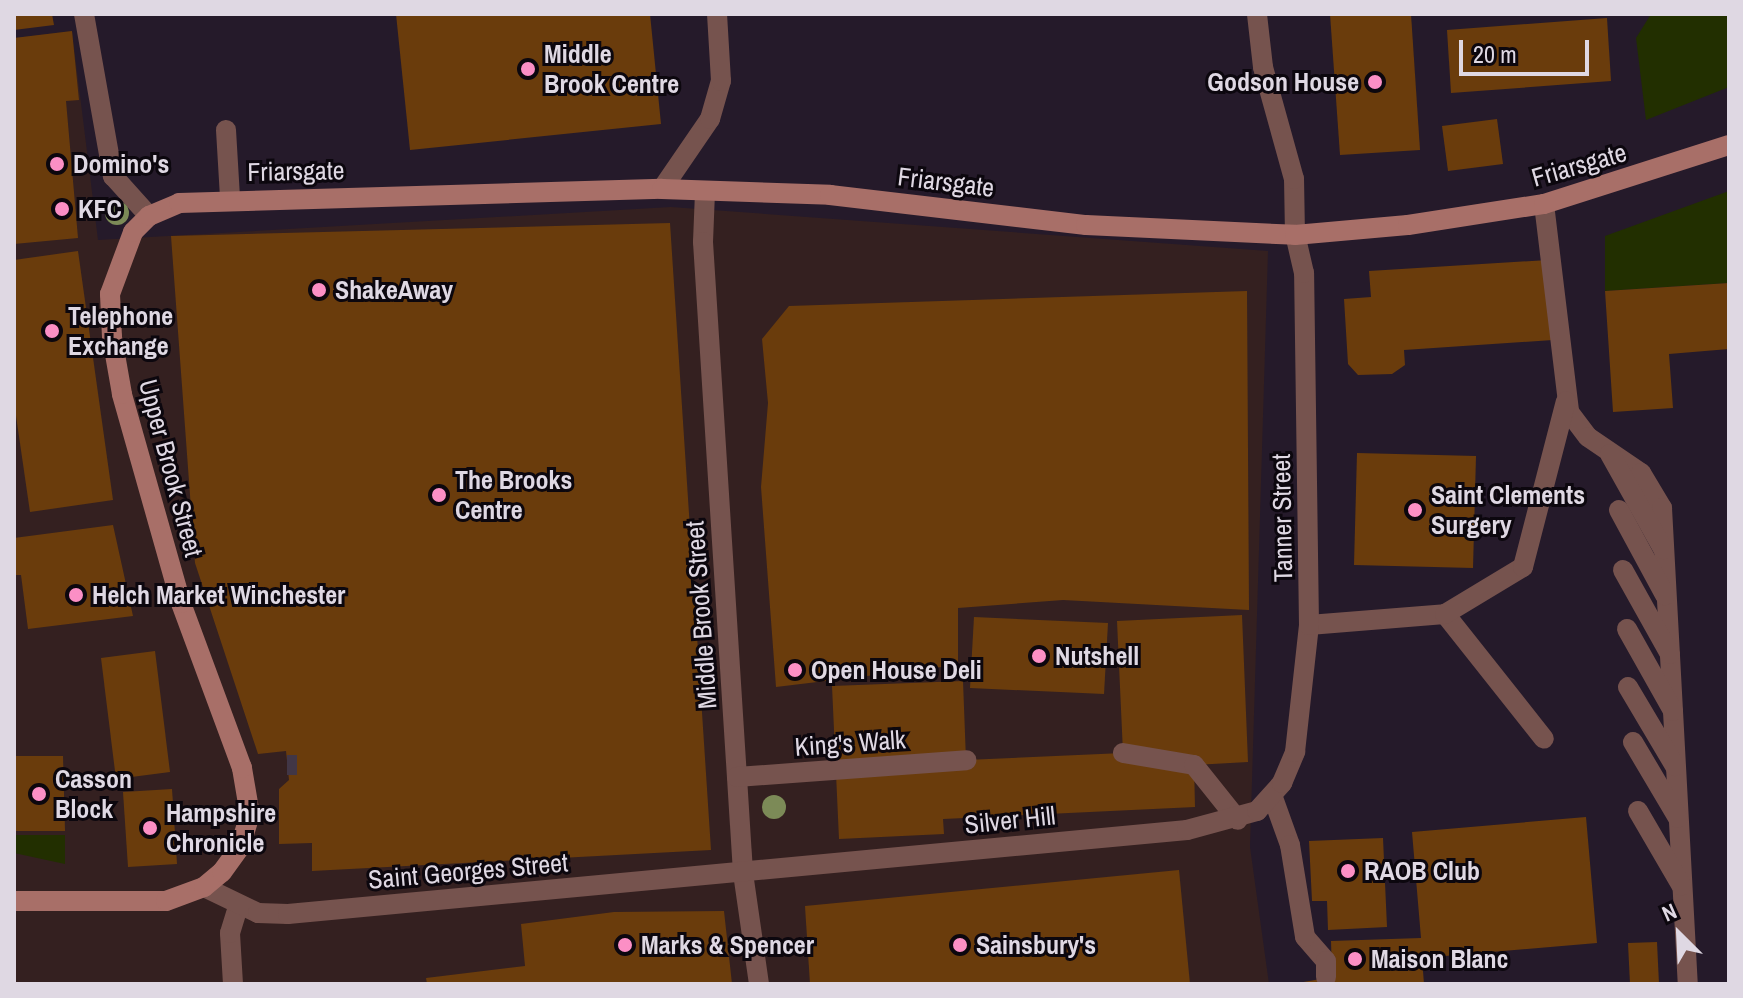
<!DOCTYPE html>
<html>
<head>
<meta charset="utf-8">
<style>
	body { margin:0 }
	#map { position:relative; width:1743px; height:998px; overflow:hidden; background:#251a2a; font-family:"Archivo Narrow",sans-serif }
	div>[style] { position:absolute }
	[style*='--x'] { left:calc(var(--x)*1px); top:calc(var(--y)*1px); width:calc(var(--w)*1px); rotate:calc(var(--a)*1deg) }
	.commercial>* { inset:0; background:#342020 }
	.green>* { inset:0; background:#222f00 }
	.building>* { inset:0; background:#6a3c0c }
	.pedestrian-tunnel>* { height:20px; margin-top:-10px; transform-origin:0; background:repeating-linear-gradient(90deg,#413646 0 20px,transparent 0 30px) }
	.service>* { height:20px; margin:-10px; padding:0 10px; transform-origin:10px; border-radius:10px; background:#76534e }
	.pedestrian>* { height:20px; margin:-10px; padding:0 10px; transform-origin:10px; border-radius:10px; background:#76534e }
	.minor>* { height:20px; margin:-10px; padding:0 10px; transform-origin:10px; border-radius:10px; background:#76534e }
	.secondary>* { height:20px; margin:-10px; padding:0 10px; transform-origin:10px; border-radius:10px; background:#a86f68 }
	.trees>* { width:24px; height:24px; margin:-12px; border-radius:50%; background:#7c8a57 }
	.dots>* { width:22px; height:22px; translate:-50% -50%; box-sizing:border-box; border:4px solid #0c070e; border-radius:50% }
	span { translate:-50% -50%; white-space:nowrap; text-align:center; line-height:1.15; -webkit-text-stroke:6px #0c070e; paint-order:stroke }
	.poi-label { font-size:26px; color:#dfd8e3; font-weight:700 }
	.left { translate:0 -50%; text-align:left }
	.right { translate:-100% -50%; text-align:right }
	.street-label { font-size:26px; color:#dfd8e3 }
	.frame { position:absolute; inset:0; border:16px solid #dfd8e3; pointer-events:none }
	.north { position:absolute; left:1639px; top:894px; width:80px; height:80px; -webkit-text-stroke:6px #0c070e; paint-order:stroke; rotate:336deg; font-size:22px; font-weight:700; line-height:32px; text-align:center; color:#dfd8e3 }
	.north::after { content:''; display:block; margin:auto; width:28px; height:36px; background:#dfd8e3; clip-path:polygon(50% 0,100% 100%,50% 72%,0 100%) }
	.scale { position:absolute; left:1459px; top:40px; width:130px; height:36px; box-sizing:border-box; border:4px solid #dfd8e3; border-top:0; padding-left:10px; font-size:24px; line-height:28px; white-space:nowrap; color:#dfd8e3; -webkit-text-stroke:6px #0c070e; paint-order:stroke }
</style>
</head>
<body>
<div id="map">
	<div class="commercial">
		<div style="clip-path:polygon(72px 31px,98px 240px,671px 207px,1268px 251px,1250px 847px,1269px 984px,14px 984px,14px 38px)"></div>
	</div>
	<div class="green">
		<div style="clip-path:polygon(1651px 14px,1729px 14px,1729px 87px,1646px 120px,1636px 38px)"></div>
		<div style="clip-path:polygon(1729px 191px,1729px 283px,1605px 291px,1605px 236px)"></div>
		<div style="clip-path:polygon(14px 835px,65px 835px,65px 864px,14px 853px)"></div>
	</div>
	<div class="building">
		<div style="clip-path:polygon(14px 14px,52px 14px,54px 25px,14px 30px)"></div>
		<div style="clip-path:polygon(396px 14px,650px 14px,661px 124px,410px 150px)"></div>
		<div style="clip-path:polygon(1330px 14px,1411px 14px,1420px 150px,1340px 155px)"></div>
		<div style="clip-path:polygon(1607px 18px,1611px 81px,1451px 93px,1447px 30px)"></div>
		<div style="clip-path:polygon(72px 31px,79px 100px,66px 101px,78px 238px,14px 244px,14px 38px)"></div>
		<div style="clip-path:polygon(1497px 119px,1503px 164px,1448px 171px,1442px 126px)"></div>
		<div style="clip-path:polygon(670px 223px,711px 850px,312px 871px,312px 843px,279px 844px,279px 789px,289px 780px,286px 751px,258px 754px,195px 563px,171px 236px)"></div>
		<div style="clip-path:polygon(78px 251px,113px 500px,30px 512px,14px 402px,14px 260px)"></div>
		<div style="clip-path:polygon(1548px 260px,1553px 340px,1404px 350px,1405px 365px,1392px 374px,1358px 375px,1348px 364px,1344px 299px,1371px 297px,1369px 271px)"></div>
		<div style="clip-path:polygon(1729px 283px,1729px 349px,1669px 354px,1673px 408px,1613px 412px,1605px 291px)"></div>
		<div style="clip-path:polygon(1247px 291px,1249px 610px,1063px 600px,958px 608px,958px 665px,776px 687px,761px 487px,768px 403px,762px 339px,789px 306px)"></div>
		<div style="clip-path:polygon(1357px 453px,1476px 456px,1473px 568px,1354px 565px)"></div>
		<div style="clip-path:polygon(113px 525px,133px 616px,28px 629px,21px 575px,14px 575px,14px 538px)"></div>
		<div style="clip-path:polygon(1242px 615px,1248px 762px,1194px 765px,1195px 807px,943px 819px,944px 834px,839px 839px,832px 686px,963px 681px,966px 760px,1123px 753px,1117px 621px)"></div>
		<div style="clip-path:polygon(974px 617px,1108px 623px,1104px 694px,970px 688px)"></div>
		<div style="clip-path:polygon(155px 651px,170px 772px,116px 779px,101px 658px)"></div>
		<div style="clip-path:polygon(14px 756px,63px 756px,65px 831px,14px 831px)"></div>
		<div style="clip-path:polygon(172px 789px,177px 864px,128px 867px,123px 792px)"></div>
		<div style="clip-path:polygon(1586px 817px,1597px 943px,1422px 958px,1424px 984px,1292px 984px,1332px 977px,1331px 941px,1421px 938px,1412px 832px)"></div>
		<div style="clip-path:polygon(1383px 838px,1387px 927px,1328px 930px,1327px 901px,1312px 901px,1309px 841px)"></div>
		<div style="clip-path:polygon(1179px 870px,1190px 984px,810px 984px,805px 906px)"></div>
		<div style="clip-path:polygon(724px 911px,732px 984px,427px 984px,426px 978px,525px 966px,521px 924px,614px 912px)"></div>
		<div style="clip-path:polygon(1657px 942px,1659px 984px,1630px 984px,1628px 943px)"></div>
	</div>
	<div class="pedestrian-tunnel">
		<div style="--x:287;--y:765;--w:10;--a:0"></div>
	</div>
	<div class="service">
		<div style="--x:226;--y:130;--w:68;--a:86.6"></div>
		<div style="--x:1544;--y:204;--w:209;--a:83.1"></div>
		<div style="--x:1569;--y:412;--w:31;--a:53"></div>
		<div style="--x:1588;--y:437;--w:64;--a:34.2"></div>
		<div style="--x:1641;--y:473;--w:41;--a:59"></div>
		<div style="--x:1662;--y:508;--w:477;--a:86.9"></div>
		<div style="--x:703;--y:242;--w:50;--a:-87.7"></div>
		<div style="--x:1610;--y:454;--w:109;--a:60.8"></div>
		<div style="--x:1619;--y:510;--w:97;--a:61.6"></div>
		<div style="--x:1623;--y:570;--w:96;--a:60.8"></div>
		<div style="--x:1445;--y:614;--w:159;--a:51.6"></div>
		<div style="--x:1309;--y:625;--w:136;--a:-4.6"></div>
		<div style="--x:1445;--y:614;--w:91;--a:-31.1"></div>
		<div style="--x:1523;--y:567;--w:171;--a:-75.5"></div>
		<div style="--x:1627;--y:629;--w:94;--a:60.7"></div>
		<div style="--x:1628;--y:687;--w:92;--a:59.3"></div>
		<div style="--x:1633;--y:742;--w:88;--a:59.4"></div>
		<div style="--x:1638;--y:811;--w:86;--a:59.8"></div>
	</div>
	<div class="pedestrian">
		<div style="--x:703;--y:242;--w:632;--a:86.37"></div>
		<div style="--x:743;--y:873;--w:112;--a:81.8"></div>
		<div style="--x:1123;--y:753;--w:72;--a:9.6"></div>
		<div style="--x:1194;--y:765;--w:70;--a:51.3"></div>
		<div style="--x:737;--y:777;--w:230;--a:-4.2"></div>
		<div style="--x:1305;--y:937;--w:32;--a:49"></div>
		<div style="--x:1326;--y:961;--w:16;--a:90"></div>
		<div style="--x:233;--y:984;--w:51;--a:-93.4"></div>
		<div style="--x:230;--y:933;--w:30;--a:-73"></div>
	</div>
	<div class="minor">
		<div style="--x:84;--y:14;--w:165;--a:79.9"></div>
		<div style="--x:113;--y:176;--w:54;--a:48"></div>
		<div style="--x:662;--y:189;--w:85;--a:-55.6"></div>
		<div style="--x:710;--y:119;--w:40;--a:-74"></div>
		<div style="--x:721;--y:81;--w:67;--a:-93.4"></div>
		<div style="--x:1272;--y:795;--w:53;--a:70.2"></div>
		<div style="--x:1290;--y:845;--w:93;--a:80.7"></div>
		<div style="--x:204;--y:887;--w:60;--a:25.7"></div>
		<div style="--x:258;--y:913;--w:30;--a:2"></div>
		<div style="--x:288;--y:914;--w:903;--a:-5.34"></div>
		<div style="--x:1187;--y:830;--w:73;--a:-15.2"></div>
		<div style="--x:1257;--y:811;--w:38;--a:-48"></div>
		<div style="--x:1282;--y:783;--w:34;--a:-67"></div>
		<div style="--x:1295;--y:752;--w:128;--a:-83.7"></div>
		<div style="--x:1309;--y:625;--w:352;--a:-90.8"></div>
		<div style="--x:1304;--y:273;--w:39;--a:-103"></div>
		<div style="--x:1295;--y:235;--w:56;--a:-91"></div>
		<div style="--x:1294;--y:179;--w:116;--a:-105.5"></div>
		<div style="--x:1263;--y:67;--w:53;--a:-96.5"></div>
	</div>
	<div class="secondary">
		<div style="--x:14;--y:901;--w:152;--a:0"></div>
		<div style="--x:166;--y:901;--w:40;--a:-20.2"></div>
		<div style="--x:204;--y:887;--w:23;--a:-40"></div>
		<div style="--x:222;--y:872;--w:31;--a:-54"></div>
		<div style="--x:240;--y:847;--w:34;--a:-73"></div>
		<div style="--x:250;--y:815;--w:48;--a:-99.7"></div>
		<div style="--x:242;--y:768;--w:176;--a:-110.3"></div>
		<div style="--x:181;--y:603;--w:217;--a:-105.8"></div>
		<div style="--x:122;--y:394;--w:58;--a:-100"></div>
		<div style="--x:112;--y:337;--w:43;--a:-92.7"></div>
		<div style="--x:110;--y:294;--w:66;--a:-69.6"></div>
		<div style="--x:133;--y:232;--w:23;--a:-45"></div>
		<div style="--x:149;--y:216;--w:33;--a:-23"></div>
		<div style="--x:179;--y:203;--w:483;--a:-1.7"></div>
		<div style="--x:662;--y:189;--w:168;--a:2"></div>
		<div style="--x:830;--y:195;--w:258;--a:6.7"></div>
		<div style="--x:1086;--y:225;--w:209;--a:2.7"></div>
		<div style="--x:1295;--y:235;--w:113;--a:-5.1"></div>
		<div style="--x:1408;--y:225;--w:138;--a:-8.8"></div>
		<div style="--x:1544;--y:204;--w:194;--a:-17.7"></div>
	</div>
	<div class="trees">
		<div style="left:117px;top:213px"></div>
		<div style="left:774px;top:807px"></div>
	</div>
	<div class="dots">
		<div style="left:528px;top:69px;background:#fb8fc5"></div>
		<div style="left:1375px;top:82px;background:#fb8fc5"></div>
		<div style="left:57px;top:164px;background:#fb8fc5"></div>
		<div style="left:62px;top:209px;background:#fb8fc5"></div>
		<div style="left:319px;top:290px;background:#fb8fc5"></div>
		<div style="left:52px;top:331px;background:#fb8fc5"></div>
		<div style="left:439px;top:495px;background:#fb8fc5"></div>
		<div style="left:1415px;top:510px;background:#fb8fc5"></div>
		<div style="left:76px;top:595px;background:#fb8fc5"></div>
		<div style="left:1039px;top:656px;background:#fb8fc5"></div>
		<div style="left:795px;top:670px;background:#fb8fc5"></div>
		<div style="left:39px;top:794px;background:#fb8fc5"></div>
		<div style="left:150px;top:828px;background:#fb8fc5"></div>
		<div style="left:1348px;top:871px;background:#fb8fc5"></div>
		<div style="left:625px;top:945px;background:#fb8fc5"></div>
		<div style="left:960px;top:945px;background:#fb8fc5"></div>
		<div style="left:1355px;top:959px;background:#fb8fc5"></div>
	</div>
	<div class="poi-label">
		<span class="left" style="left:544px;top:69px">Middle<br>Brook Centre</span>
		<span class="right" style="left:1359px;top:82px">Godson House</span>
		<span class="left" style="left:73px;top:164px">Domino's</span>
		<span class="left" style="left:78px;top:209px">KFC</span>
		<span class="left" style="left:335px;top:290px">ShakeAway</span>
		<span class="left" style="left:68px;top:331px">Telephone<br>Exchange</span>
		<span class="left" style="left:455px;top:495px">The Brooks<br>Centre</span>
		<span class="left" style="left:1431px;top:510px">Saint Clements<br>Surgery</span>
		<span class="left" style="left:92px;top:595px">Helch Market Winchester</span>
		<span class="left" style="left:1055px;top:656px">Nutshell</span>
		<span class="left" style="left:811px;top:670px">Open House Deli</span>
		<span class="left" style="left:55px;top:794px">Casson<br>Block</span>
		<span class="left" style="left:166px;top:828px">Hampshire<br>Chronicle</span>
		<span class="left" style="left:1364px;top:871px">RAOB Club</span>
		<span class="left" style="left:641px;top:945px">Marks &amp; Spencer</span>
		<span class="left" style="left:976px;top:945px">Sainsbury's</span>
		<span class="left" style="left:1371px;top:959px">Maison Blanc</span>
	</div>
	<div class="street-label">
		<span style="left:1579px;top:165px;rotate:-16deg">Friarsgate</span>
		<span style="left:296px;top:171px;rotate:-1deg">Friarsgate</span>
		<span style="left:946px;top:182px;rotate:7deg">Friarsgate</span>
		<span style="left:171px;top:468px;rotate:75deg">Upper Brook Street</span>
		<span style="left:1282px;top:518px;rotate:-91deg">Tanner Street</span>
		<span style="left:701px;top:615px;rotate:-94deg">Middle Brook Street</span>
		<span style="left:850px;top:743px;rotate:-4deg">King's Walk</span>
		<span style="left:1010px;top:820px;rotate:-6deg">Silver Hill</span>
		<span style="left:468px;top:871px;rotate:-5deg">Saint Georges Street</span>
	</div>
	<div class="frame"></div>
	<div class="north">N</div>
	<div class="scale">20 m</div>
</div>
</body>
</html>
